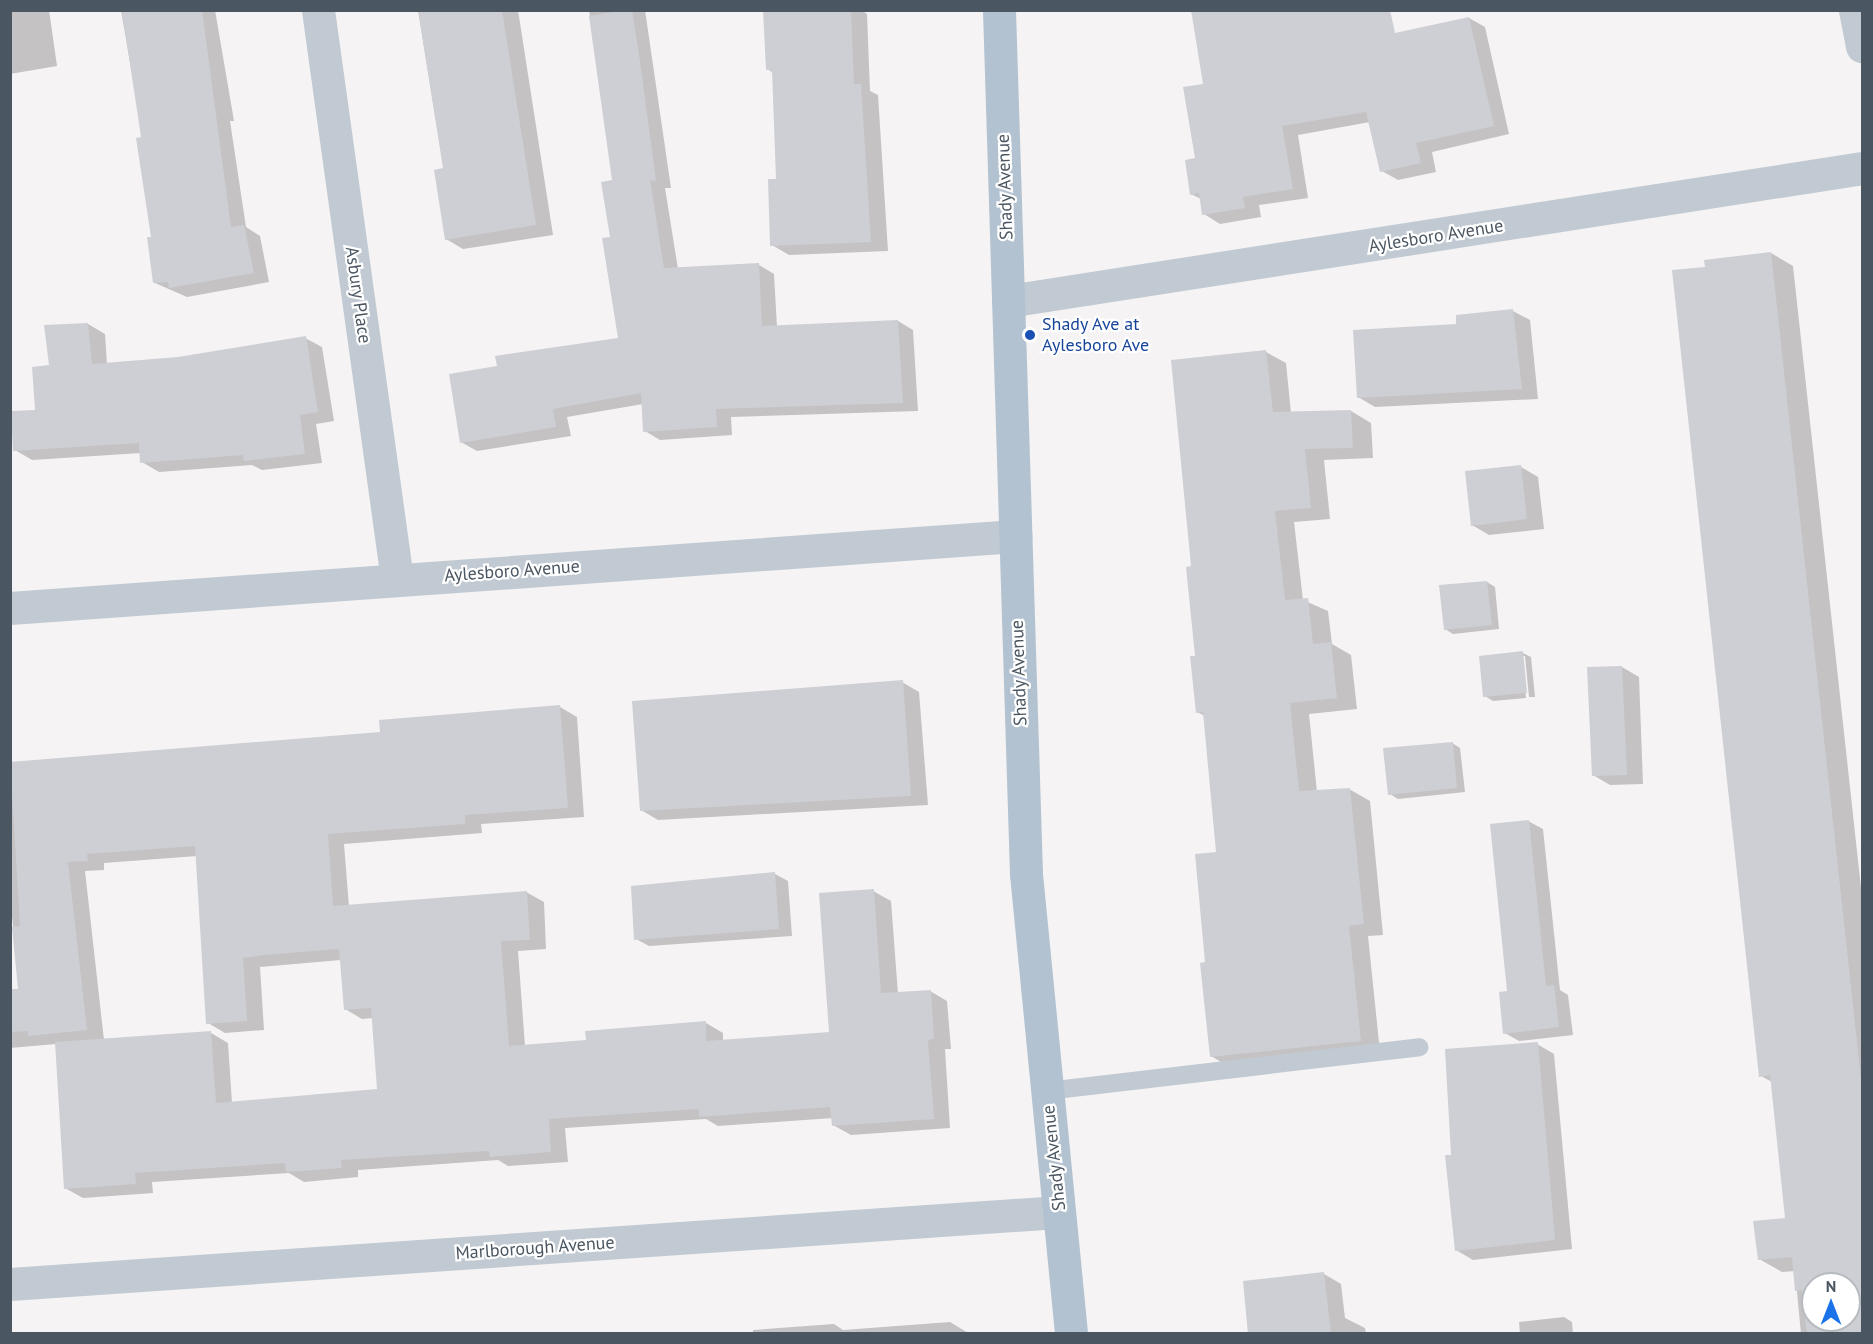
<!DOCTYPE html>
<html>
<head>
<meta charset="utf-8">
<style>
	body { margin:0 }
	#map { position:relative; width:1873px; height:1344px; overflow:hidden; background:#f5f3f3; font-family:"PT Sans",sans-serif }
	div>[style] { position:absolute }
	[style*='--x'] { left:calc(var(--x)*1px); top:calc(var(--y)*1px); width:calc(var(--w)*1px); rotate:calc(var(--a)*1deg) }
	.shadow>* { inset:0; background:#0003 }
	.building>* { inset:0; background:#cdcfd5 }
	.lane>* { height:18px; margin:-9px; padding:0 9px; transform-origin:9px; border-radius:9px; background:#c1cad2 }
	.street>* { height:33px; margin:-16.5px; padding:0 16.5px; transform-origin:16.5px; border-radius:16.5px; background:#c1cad2 }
	.primary>* { height:33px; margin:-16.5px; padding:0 16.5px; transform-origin:16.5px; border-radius:16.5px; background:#b3c2d1 }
	.dots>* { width:16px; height:16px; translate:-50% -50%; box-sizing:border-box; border:3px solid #fff; border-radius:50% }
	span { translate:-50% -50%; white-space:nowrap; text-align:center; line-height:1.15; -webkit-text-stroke:4.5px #fff; paint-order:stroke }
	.street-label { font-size:18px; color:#4a5661 }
	.transit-label { font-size:18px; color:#164399 }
	.left { translate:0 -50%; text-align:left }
	.frame { position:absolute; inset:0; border:12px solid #4a5661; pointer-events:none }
	.north { position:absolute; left:1801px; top:1272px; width:60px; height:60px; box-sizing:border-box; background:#fff; border:2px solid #b7bbc0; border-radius:50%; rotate:0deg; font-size:16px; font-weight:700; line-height:24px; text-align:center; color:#4a5661 }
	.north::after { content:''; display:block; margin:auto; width:21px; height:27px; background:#1a73e8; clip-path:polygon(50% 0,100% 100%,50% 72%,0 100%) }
</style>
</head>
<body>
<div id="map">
	<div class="shadow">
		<div style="clip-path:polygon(10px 10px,49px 10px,57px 66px,10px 74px)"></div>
		<div style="clip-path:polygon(121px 10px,215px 10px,234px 121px,230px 121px,246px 227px,260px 236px,269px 282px,187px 297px,155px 283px,143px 139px)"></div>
		<div style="clip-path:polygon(418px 10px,518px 10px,553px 235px,463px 249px,446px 239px,444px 170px)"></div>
		<div style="clip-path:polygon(589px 10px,645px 10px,671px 188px,665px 188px,678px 269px,759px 265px,774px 274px,777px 327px,898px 321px,913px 330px,918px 411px,731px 417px,732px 435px,660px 440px,645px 431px,643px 404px,567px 417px,571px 436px,477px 451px,461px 442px,498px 368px,620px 339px,612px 238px,613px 182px)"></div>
		<div style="clip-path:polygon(764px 10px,861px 10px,867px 14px,870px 91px,878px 95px,888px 251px,789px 255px,772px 245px,777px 180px,774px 73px,767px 69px)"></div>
		<div style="clip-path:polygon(1469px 18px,1485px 27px,1509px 134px,1432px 152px,1436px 172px,1398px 180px,1382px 171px,1370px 122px,1298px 135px,1308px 198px,1259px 205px,1261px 217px,1220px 224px,1204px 214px,1201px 199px,1191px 194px,1205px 85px,1264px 64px)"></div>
		<div style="clip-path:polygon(evenodd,1771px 253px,1793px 266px,1862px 897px,1862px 1334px,1801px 1334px,1795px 1271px,1782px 1272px,1759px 1259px,1787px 1219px,1772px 1082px,1761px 1076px,1707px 269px,1771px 253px,1813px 1284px,1849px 1284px,1849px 1320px,1813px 1320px,1813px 1284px)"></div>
		<div style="clip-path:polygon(1513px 311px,1530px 320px,1538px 399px,1375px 407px,1358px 397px,1458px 325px)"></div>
		<div style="clip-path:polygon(88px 324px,105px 334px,107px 364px,178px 359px,305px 338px,322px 347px,334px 421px,316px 424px,322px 463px,262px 470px,252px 465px,159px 472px,142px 462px,141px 453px,32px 460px,15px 450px,37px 411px,50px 367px)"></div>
		<div style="clip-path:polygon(1266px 352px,1286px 363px,1291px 413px,1351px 411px,1371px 423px,1373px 458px,1324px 460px,1330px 519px,1294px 522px,1303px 600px,1328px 611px,1332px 644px,1351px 655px,1357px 709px,1309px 714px,1317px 792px,1349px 789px,1370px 801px,1383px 935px,1368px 936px,1380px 1052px,1231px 1068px,1211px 1056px,1207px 964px,1217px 854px,1205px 716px,1197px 712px,1193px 567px)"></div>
		<div style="clip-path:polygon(1521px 467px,1538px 477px,1544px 529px,1489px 535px,1472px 525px)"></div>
		<div style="clip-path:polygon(1487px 582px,1495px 587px,1499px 629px,1453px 634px,1445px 629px)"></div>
		<div style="clip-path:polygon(1523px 653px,1531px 657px,1535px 697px,1529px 697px,1525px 656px,1522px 656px,1526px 698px,1493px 701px,1485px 696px)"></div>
		<div style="clip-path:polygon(1622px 667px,1639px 677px,1643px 784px,1610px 785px,1593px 775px)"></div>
		<div style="clip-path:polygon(902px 682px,919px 692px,928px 805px,658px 820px,641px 810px)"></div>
		<div style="clip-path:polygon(evenodd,560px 707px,577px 717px,584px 817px,481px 824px,482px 833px,344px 844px,349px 907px,526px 892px,544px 902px,546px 949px,518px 951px,525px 1046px,588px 1041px,706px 1023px,723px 1033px,723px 1041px,830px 1033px,873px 891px,891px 901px,898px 994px,930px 991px,947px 1001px,951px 1049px,945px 1049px,950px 1128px,851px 1135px,833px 1125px,833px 1118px,718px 1126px,706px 1119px,565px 1128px,568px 1162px,508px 1166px,498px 1160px,358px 1170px,358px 1177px,304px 1182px,289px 1173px,152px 1182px,153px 1193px,83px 1198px,65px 1188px,56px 1044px,10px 1048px,10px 991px,20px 990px,10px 898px,10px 764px,381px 734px,560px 707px,197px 856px,208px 1023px,225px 1033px,264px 1030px,260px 967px,341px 960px,345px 1009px,362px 1019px,373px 1018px,379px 1091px,232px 1103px,228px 1043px,211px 1033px,104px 1040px,85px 871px,104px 870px,104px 863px,197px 856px)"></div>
		<div style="clip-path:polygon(1452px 743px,1460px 748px,1465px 792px,1398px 799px,1390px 794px)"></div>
		<div style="clip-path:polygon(1528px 821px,1543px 829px,1560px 990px,1568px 995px,1573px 1035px,1519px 1041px,1505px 1033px)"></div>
		<div style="clip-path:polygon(775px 874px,788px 881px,792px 936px,649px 946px,636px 939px)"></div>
		<div style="clip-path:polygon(1537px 1044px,1554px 1054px,1572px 1249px,1473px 1260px,1456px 1250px,1453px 1156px)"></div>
		<div style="clip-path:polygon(1324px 1274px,1341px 1284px,1345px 1318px,1365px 1328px,1366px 1334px,1250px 1334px)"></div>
		<div style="clip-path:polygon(1564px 1317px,1572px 1322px,1573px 1334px,1520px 1334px,1519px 1322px)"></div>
		<div style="clip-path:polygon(950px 1322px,970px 1334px,753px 1334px,753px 1330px,834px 1324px,843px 1330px)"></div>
	</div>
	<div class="building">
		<div style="clip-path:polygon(122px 10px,202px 10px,231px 227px,244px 225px,254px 273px,169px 288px,168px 282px,153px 283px,147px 237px,151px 237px,136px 138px,141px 137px)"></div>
		<div style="clip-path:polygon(418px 10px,502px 10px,536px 225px,445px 240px,434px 170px,443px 168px)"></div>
		<div style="clip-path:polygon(626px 10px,632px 10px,639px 54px,656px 181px,650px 180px,664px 268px,759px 263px,762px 326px,898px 320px,903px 403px,716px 409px,717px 427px,643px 432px,641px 393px,553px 409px,556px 427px,460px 443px,449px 374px,497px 366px,495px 356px,618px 338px,602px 238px,610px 237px,601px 182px,612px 180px,589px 16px)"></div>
		<div style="clip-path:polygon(763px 10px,851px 10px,854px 84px,861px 84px,871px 242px,770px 246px,768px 179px,776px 179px,772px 70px,766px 70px)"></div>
		<div style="clip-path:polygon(1191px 10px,1390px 10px,1395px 33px,1469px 17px,1494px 126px,1416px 143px,1421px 163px,1380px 172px,1366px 112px,1282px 126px,1293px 189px,1243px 197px,1245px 208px,1202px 215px,1199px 193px,1190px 195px,1185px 160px,1195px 158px,1183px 87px,1203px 84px)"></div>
		<div style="clip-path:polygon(evenodd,1771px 252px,1863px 1097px,1863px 1334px,1807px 1334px,1802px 1290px,1795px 1291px,1792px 1257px,1758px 1260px,1753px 1221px,1785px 1218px,1770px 1075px,1759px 1077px,1672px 270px,1705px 267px,1704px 260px,1771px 252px,1813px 1284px,1849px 1284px,1849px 1320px,1813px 1320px,1813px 1284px)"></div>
		<div style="clip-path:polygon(1513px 309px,1522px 389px,1357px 398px,1353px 330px,1456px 324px,1456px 315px)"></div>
		<div style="clip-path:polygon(88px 323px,92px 364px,178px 357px,306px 336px,318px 412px,300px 415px,305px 454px,244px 461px,243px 455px,140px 463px,139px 443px,13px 451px,11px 411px,35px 410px,32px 367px,49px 365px,44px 325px)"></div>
		<div style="clip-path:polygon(1266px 350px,1273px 412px,1351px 410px,1353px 448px,1305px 449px,1311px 508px,1275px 511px,1285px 600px,1308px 598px,1313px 644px,1331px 642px,1337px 698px,1290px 703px,1299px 791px,1350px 788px,1364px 924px,1349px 926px,1361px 1041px,1210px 1057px,1200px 963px,1205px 962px,1195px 854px,1216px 852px,1203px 712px,1196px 713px,1190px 656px,1195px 656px,1186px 567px,1191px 566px,1171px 360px)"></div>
		<div style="clip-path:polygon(1521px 465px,1527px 519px,1471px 526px,1465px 471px)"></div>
		<div style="clip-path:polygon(1487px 581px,1492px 625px,1444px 630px,1439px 585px)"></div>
		<div style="clip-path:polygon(1523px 651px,1527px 693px,1483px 697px,1479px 656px)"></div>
		<div style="clip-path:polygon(1622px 666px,1627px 775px,1592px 776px,1587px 667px)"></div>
		<div style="clip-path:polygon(903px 680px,911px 796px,640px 811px,632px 701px)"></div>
		<div style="clip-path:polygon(560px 705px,568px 808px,465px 815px,465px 824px,328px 834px,333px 906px,527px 891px,530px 940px,501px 941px,509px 1046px,586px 1040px,585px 1031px,706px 1021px,706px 1041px,829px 1032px,819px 893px,874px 889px,881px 993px,931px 990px,934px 1039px,928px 1040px,934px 1119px,832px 1126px,830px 1107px,699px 1117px,699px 1109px,549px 1119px,551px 1152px,490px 1157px,489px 1151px,341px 1160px,342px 1168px,286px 1172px,285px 1163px,135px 1173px,136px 1184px,64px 1189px,55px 1042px,211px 1031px,216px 1103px,377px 1089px,371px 1008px,344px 1010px,339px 949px,264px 955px,243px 958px,247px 1021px,206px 1024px,195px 846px,87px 854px,88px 861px,68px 862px,87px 1030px,28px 1036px,28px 1031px,10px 1032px,10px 989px,18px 989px,12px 927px,20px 926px,10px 762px,380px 732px,379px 720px)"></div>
		<div style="clip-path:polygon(1453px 742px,1457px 788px,1388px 795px,1383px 748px)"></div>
		<div style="clip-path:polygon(1529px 820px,1546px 986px,1554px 985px,1559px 1027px,1503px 1034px,1499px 992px,1507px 991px,1490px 824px)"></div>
		<div style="clip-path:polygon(775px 872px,779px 929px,634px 940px,631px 886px)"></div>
		<div style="clip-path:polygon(1538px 1042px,1555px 1240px,1455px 1251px,1445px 1155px,1451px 1155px,1445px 1049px)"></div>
		<div style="clip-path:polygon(1324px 1272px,1331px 1334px,1248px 1334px,1243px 1281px)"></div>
	</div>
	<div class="lane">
		<div style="--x:1047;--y:1091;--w:375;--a:-6.7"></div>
	</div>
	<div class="street">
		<div style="--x:318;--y:10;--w:574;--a:82.1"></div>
		<div style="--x:1855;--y:10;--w:37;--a:79"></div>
		<div style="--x:1008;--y:301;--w:864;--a:-8.85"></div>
		<div style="--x:10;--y:608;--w:1008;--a:-4.1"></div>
		<div style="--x:10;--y:1284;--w:1051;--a:-3.93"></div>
	</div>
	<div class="primary">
		<div style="--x:999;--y:10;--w:864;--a:88.21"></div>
		<div style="--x:1026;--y:874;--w:462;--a:84.4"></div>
	</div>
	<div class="dots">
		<div style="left:1030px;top:335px;background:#1a4fb4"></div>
	</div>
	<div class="street-label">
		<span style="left:1005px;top:187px;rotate:-92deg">Shady Avenue</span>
		<span style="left:1436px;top:236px;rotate:-9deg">Aylesboro Avenue</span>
		<span style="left:358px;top:295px;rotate:82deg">Asbury Place</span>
		<span style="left:512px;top:571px;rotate:-4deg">Aylesboro Avenue</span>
		<span style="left:1019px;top:673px;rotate:-92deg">Shady Avenue</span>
		<span style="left:1054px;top:1158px;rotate:-96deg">Shady Avenue</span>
		<span style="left:535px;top:1248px;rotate:-4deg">Marlborough Avenue</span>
	</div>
	<div class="transit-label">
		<span class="left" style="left:1042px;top:335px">Shady Ave at<br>Aylesboro Ave</span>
	</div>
	<div class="frame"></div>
	<div class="north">N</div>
</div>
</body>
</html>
